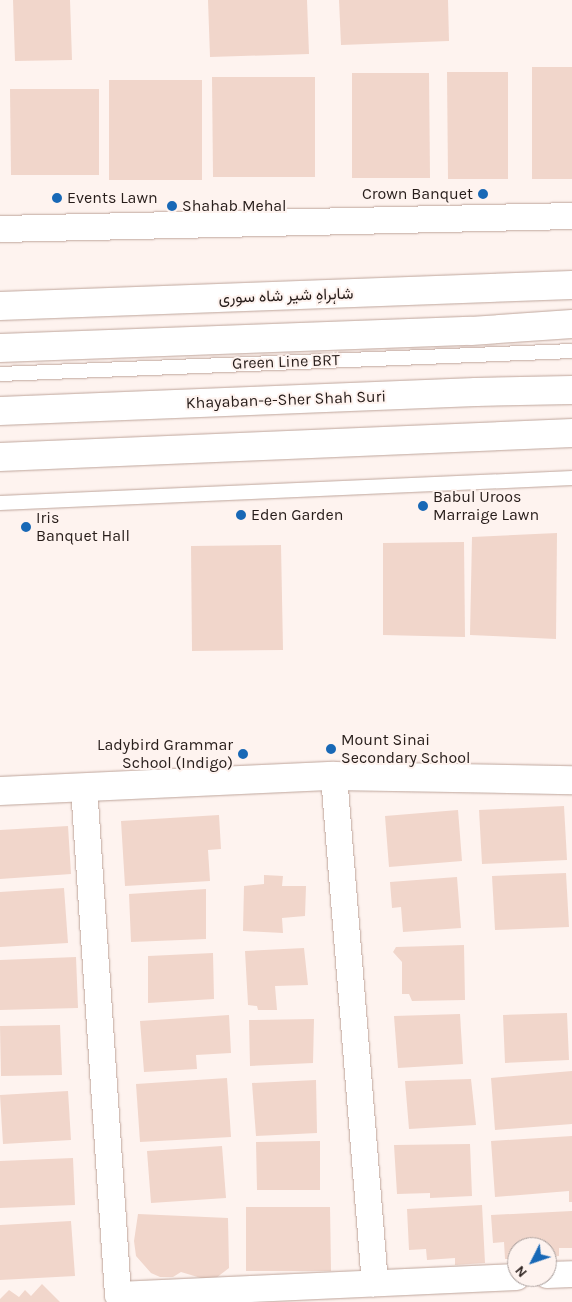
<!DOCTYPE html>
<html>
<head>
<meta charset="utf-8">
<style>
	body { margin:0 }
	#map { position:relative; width:572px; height:1302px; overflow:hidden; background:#fef3ef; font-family:Karla,Vazirmatn,sans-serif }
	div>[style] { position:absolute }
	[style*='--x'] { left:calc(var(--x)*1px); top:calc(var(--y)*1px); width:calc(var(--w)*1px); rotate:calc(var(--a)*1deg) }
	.building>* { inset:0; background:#f1d6cb }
	.roads { filter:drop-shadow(0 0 1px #bea59b) drop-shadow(0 0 1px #bea59b) }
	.service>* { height:14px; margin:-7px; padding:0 7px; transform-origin:7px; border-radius:7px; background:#fff }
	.minor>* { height:26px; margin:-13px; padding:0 13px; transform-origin:13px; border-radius:13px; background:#fff }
	.tertiary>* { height:28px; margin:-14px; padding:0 14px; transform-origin:14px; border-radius:14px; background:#fff }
	.secondary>* { height:28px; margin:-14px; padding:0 14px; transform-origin:14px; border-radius:14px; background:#fff }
	.primary>* { height:28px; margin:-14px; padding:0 14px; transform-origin:14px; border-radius:14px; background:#fff }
	.dots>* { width:14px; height:14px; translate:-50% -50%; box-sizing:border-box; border:2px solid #fef3ef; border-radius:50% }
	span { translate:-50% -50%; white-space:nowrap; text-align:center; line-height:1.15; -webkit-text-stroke:4px #fef3ef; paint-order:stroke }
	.poi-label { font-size:16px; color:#271d1a }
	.right { translate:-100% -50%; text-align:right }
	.left { translate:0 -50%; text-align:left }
	.street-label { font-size:16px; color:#271d1a }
	.north { position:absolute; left:507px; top:1237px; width:50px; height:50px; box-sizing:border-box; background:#fef3ef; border:1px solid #a89d9a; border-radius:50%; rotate:229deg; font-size:14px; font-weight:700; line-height:20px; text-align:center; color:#271d1a }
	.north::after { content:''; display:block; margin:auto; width:18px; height:22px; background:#1868b6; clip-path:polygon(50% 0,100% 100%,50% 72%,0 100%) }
</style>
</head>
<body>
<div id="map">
	<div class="building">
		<div style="clip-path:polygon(13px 0,70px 0,72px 60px,15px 61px)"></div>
		<div style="clip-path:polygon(208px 0,307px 0,309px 54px,210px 57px)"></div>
		<div style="clip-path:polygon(339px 0,448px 0,449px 41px,341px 45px)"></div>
		<div style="clip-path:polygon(532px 67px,572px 67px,572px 179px,532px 179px)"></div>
		<div style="clip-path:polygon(447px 72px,508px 72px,508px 179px,448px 179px)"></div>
		<div style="clip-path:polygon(352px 73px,429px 73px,430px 178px,352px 178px)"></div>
		<div style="clip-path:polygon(212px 77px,315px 77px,315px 177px,213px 177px)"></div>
		<div style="clip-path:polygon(109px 80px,202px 80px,202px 180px,109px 180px)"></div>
		<div style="clip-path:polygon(10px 89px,99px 89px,99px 175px,11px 175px)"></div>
		<div style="clip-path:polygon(557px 533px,556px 639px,470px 635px,472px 537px)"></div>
		<div style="clip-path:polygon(464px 542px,465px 637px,383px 635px,383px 543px)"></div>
		<div style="clip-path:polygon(281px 545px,283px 650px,192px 651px,191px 546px)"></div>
		<div style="clip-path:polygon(564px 806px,567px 860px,482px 864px,479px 810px)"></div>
		<div style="clip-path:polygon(458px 810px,462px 861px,389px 867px,385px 816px)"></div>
		<div style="clip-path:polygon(219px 815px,221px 849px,208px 850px,210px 881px,125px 886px,121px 821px)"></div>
		<div style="clip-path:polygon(68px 826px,71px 874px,0 879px,0 830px)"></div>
		<div style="clip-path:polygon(566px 873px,569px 927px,495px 930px,492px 876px)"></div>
		<div style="clip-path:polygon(264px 875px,283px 876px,282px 886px,306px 886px,305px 916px,282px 918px,283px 933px,243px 931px,244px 886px,264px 884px)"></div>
		<div style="clip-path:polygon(457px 877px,461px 928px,403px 932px,401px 907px,392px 908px,390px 882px)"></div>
		<div style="clip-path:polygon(64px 888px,68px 943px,0 947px,0 892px)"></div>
		<div style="clip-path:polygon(206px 889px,206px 939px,131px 942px,129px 894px)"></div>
		<div style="clip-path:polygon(464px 945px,465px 1000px,412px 1001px,409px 994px,402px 994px,402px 962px,393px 952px,396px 947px)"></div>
		<div style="clip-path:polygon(304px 948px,308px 985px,275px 986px,277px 1010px,258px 1010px,257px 1006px,248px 1005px,245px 951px)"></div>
		<div style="clip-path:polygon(213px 953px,214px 999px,148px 1003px,148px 956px)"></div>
		<div style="clip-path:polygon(76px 957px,78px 1008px,0 1010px,0 960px)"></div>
		<div style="clip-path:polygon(567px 1013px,569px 1060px,505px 1063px,503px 1015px)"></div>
		<div style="clip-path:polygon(460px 1014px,463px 1064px,398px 1068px,394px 1016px)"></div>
		<div style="clip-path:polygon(229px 1015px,231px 1053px,196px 1055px,197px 1069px,144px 1072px,140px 1021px)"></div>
		<div style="clip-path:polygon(314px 1019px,313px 1063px,250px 1066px,249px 1020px)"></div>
		<div style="clip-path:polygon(60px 1025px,62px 1075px,1px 1076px,0 1026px)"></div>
		<div style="clip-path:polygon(572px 1071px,572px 1124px,495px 1130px,491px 1078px)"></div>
		<div style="clip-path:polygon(227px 1078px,231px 1137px,140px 1142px,136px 1084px)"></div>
		<div style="clip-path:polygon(471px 1079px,476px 1125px,409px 1129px,405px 1081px)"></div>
		<div style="clip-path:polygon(316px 1080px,317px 1133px,256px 1136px,252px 1083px)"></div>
		<div style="clip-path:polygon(68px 1091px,71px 1140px,3px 1144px,0 1095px)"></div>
		<div style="clip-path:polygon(572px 1136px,572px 1202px,569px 1202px,569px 1191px,495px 1197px,491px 1141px)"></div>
		<div style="clip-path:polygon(320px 1141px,320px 1190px,257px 1190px,256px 1142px)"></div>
		<div style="clip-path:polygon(470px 1144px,472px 1196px,430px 1198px,430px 1193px,397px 1194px,394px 1145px)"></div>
		<div style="clip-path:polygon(222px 1146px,226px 1198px,151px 1203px,147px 1151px)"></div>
		<div style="clip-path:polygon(73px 1158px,75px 1205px,0 1208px,0 1161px)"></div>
		<div style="clip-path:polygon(482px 1205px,485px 1263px,455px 1265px,455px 1258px,427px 1260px,426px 1249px,409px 1250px,407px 1209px)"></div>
		<div style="clip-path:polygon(246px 1207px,330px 1207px,331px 1271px,246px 1271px)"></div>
		<div style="clip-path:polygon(572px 1211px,572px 1248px,559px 1248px,559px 1256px,547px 1257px,547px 1247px,517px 1247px,517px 1259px,505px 1259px,504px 1242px,493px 1243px,491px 1215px)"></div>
		<div style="clip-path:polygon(138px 1214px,228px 1218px,229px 1268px,216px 1278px,201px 1278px,181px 1272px,173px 1277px,160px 1277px,151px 1273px,136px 1256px,134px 1241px)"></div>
		<div style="clip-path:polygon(71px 1221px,75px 1276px,0 1280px,0 1225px)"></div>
		<div style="clip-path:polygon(42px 1284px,60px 1302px,0 1302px,0 1299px,9px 1290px,19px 1297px,25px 1290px,31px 1296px)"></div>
	</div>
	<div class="roads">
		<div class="service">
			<div style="--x:0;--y:374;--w:572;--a:-2.3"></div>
			<div style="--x:0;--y:503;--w:573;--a:-2.5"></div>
		</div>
		<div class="minor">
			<div style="--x:0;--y:229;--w:572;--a:-1.3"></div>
			<div style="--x:334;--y:776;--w:509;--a:85.38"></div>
			<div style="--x:84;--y:787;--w:509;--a:86.17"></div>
			<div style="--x:118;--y:1295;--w:399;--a:-2.6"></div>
			<div style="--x:547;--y:1275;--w:25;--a:-2"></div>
		</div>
		<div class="tertiary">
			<div style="--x:0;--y:791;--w:334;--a:-2.6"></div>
			<div style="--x:334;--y:776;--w:238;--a:1"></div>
		</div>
		<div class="secondary">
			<div style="--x:0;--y:306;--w:572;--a:-2.1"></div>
			<div style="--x:0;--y:457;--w:573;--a:-2.4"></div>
		</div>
		<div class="primary">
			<div style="--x:0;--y:348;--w:471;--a:-2.1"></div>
			<div style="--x:471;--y:331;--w:101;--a:-4"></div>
			<div style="--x:0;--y:411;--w:476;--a:-2.3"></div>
			<div style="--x:476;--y:392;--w:96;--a:-1.2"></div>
		</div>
	</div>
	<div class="dots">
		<div style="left:483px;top:194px;background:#1868b6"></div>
		<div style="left:57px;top:198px;background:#1868b6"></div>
		<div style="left:172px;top:206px;background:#1868b6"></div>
		<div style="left:423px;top:506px;background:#1868b6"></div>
		<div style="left:241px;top:515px;background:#1868b6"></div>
		<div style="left:26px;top:527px;background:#1868b6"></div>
		<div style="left:331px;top:749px;background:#1868b6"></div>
		<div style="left:243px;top:754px;background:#1868b6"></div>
	</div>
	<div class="poi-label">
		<span class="right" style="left:473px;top:194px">Crown Banquet</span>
		<span class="left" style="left:67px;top:198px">Events Lawn</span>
		<span class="left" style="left:182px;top:206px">Shahab Mehal</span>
		<span class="left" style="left:433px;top:506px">Babul Uroos<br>Marraige Lawn</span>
		<span class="left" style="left:251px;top:515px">Eden Garden</span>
		<span class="left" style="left:36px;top:527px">Iris<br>Banquet Hall</span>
		<span class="left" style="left:341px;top:749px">Mount Sinai<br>Secondary School</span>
		<span class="right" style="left:233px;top:754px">Ladybird Grammar<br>School (Indigo)</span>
	</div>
	<div class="street-label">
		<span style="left:286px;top:296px;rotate:-2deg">شاہراہِ شیر شاہ سوری</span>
		<span style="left:286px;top:362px;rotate:-2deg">Green Line BRT</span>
		<span style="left:286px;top:400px;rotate:-2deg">Khayaban-e-Sher Shah Suri</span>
	</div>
	<div class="north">N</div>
</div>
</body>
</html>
